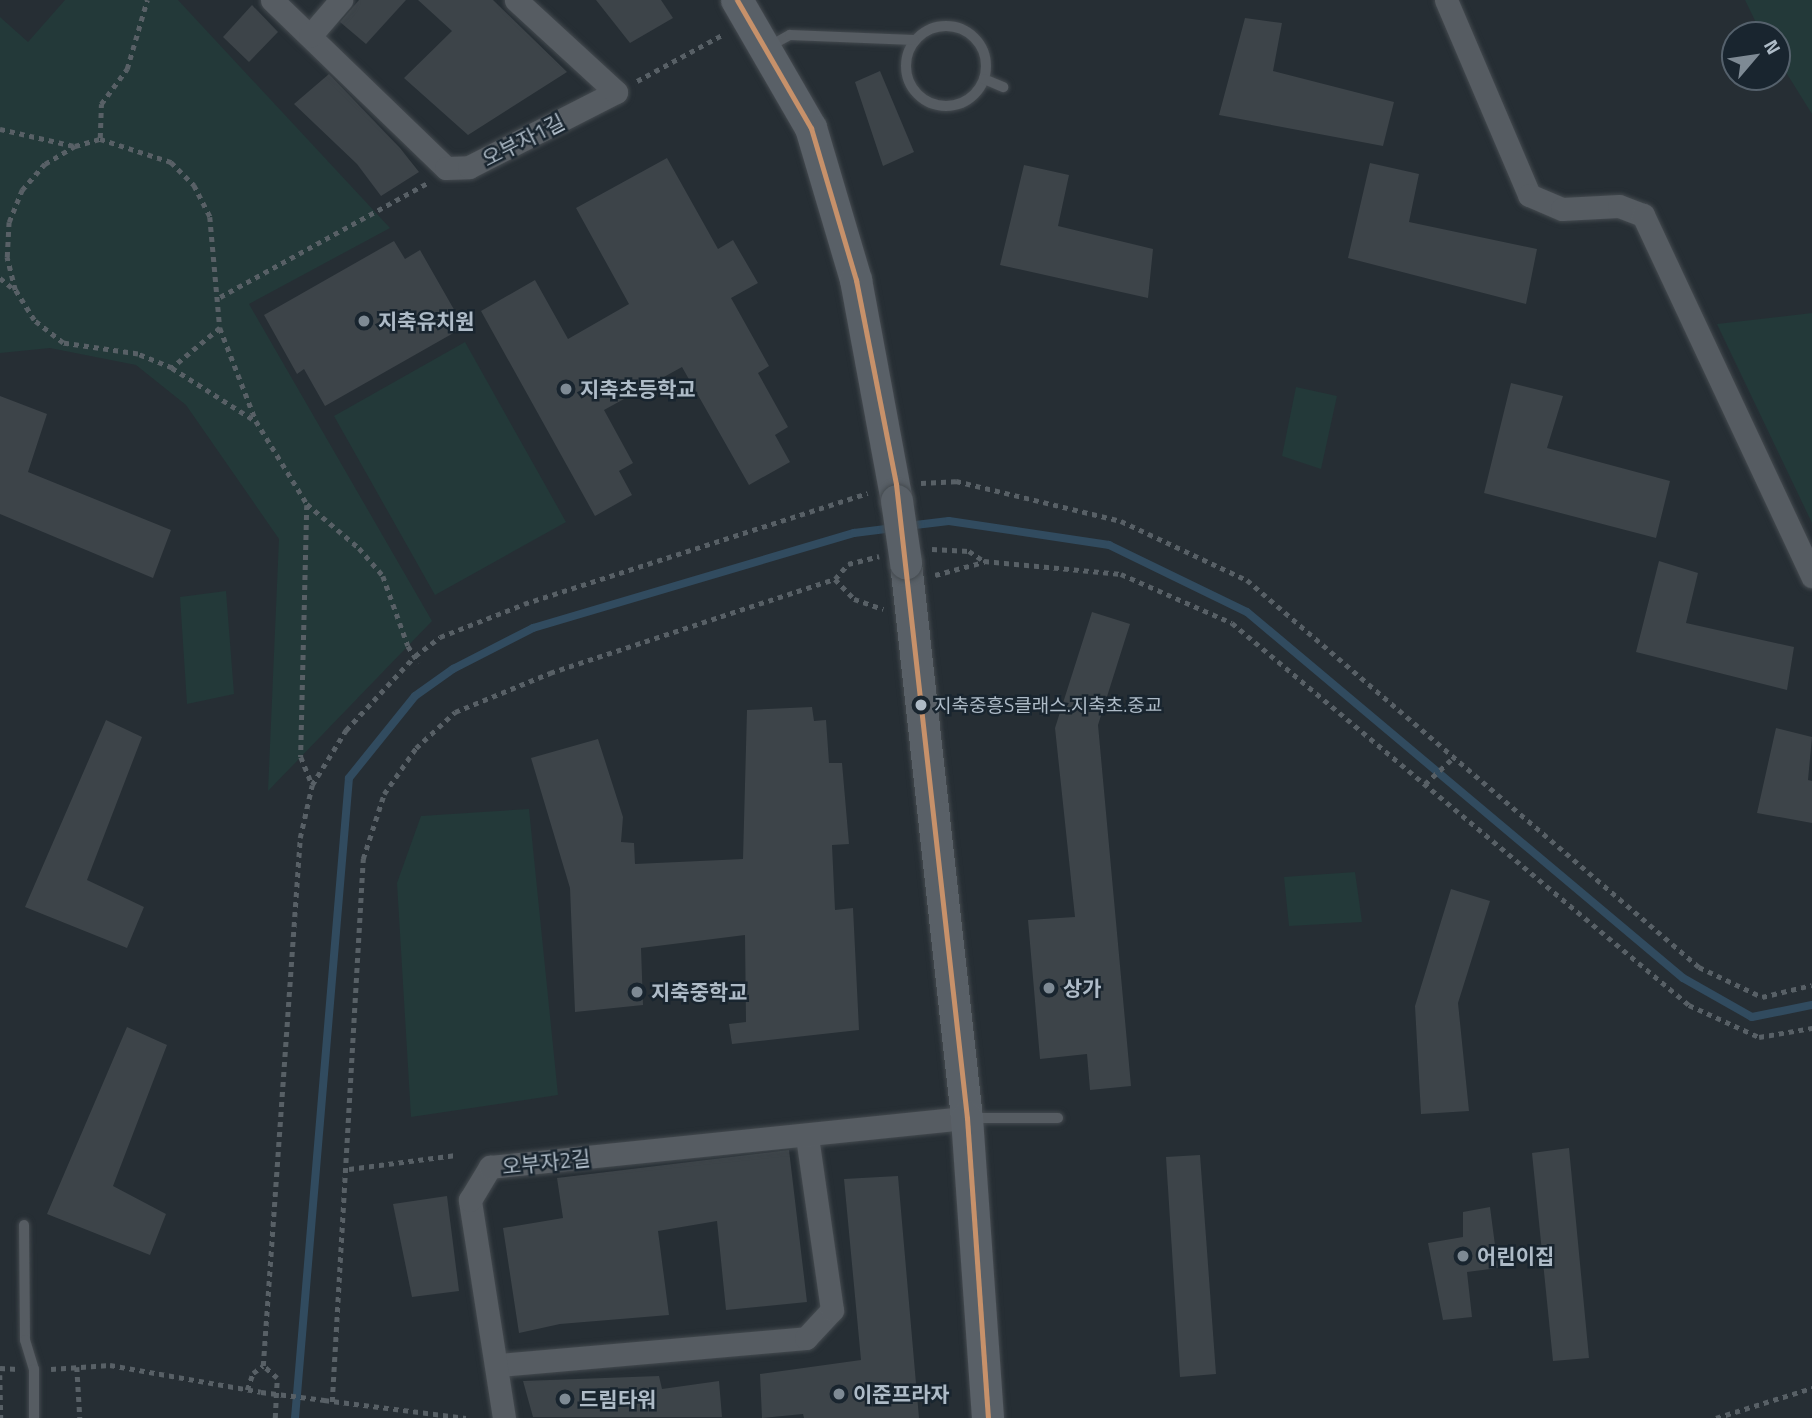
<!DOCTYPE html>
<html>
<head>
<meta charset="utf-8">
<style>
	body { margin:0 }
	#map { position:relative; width:1812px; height:1418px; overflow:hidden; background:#262e34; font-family:"Titillium Web","Noto Sans KR",sans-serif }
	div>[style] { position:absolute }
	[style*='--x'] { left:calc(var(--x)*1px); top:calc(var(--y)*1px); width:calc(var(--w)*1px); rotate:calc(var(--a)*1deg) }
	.green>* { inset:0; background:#233939 }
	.stream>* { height:8px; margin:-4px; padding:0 4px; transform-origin:4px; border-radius:4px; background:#314b5f }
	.building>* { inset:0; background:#3d4449 }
	.path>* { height:4.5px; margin-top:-2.25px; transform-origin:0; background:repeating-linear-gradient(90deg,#586066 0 5px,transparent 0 10px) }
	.roads { filter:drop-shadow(0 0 2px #444a4f) drop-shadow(0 0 2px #444a4f) }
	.lane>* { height:10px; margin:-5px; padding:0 5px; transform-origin:5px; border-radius:5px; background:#565c62 }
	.lane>.ring { margin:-5px; padding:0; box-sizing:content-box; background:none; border:10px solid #565c62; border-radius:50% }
	.street>* { height:23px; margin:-11.5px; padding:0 11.5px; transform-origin:11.5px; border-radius:11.5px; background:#565c62 }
	.secondary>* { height:32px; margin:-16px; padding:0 16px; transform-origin:16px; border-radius:16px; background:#596067 }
	.path-bridge>* { height:4.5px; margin-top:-2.25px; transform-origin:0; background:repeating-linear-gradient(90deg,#586066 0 5px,transparent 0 10px) }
	.bridges { filter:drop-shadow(0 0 2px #444a4f) drop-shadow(0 0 2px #444a4f) }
	.secondary-bridge>* { height:32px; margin:-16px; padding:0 16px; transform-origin:16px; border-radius:16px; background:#596067 }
	.bus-1>* { height:5px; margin:-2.5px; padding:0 2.5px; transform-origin:2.5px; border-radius:2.5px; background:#c7916a }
	.dots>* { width:19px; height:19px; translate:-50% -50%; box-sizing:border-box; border:4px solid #19252f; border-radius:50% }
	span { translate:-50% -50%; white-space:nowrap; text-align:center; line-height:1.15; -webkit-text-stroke:5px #19252f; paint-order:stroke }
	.bus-label { font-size:19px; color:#aebbc7 }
	.left { translate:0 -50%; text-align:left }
	.street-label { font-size:21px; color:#aebbc7 }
	.poi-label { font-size:21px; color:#aebbc7; font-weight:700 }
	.north { position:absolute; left:1721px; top:21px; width:70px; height:70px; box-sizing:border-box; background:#19252f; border:2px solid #55616c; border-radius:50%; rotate:61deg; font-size:19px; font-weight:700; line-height:28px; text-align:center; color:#aebbc7 }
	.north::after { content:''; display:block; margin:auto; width:24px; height:32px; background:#7e8a94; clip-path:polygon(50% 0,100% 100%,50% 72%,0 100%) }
</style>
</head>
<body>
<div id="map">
	<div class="green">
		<div style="clip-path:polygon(65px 0,178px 0,390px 228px,249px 304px,432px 621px,268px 791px,279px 539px,186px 405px,136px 365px,50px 348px,0 353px,0 17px,28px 42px)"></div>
		<div style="clip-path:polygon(1745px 0,1812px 0,1812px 114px,1777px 58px,1777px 35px,1762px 35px)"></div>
		<div style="clip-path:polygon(1812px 313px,1812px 523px,1717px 324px)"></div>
		<div style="clip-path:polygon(465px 342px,566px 522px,435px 595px,334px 416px)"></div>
		<div style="clip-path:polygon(1296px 387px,1337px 396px,1321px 469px,1282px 456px)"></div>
		<div style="clip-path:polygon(226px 591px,234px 694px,187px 704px,180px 597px)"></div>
		<div style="clip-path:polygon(529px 809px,558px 1095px,411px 1117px,397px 883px,421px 816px)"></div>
		<div style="clip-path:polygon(1355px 872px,1362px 922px,1289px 926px,1284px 877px)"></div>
	</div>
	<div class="stream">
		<div style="--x:907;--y:526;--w:42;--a:-6.8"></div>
		<div style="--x:949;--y:521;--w:162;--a:8.5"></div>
		<div style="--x:1109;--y:545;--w:153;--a:25.9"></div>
		<div style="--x:1247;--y:612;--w:569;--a:40.01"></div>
		<div style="--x:1683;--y:978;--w:79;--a:29.5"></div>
		<div style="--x:1752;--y:1017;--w:61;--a:-11.3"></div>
		<div style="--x:295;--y:1418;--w:642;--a:-85.18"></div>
		<div style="--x:349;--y:778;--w:105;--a:-51.2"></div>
		<div style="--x:415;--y:696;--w:47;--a:-35.4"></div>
		<div style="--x:453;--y:669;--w:90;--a:-27.1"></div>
		<div style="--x:533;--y:628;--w:335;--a:-16.5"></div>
		<div style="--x:854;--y:533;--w:40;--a:-7.1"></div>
	</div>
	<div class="building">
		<div style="clip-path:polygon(359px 0,406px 0,366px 44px,340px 22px)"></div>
		<div style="clip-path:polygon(418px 0,493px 0,567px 72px,468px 135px,404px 78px,452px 31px)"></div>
		<div style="clip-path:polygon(596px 0,661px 0,673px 18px,630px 43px)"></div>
		<div style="clip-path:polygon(252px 5px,278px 32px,249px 62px,223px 37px)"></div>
		<div style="clip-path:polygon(1245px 18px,1282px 23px,1273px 71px,1394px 102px,1383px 146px,1219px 115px)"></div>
		<div style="clip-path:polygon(880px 71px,914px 152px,883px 166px,855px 82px)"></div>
		<div style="clip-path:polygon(329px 74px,400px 148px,419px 172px,381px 196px,357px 164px,294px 104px)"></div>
		<div style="clip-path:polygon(667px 158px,718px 249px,733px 240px,758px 283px,731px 298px,769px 366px,758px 373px,788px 427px,775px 435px,790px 462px,749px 485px,682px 367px,604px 410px,633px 463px,619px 471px,632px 495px,595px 516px,481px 311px,535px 280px,568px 339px,629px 304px,576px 208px)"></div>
		<div style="clip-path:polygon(1370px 163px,1419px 174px,1409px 222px,1537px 249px,1526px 304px,1348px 258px)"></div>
		<div style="clip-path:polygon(1024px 165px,1069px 175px,1058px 226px,1153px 249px,1148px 298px,1000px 265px)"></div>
		<div style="clip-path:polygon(394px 241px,405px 259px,420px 250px,464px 327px,325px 406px,304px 369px,297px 374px,264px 315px)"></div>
		<div style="clip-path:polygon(1511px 383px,1563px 396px,1547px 448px,1670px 481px,1656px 538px,1484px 493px)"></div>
		<div style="clip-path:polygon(0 396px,47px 414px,28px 472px,171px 530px,153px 578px,0 514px)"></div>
		<div style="clip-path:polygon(1659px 561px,1698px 573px,1686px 623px,1794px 647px,1787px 690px,1636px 652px)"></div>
		<div style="clip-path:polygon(1092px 612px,1130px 624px,1098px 725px,1131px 1086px,1090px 1090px,1087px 1054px,1040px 1059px,1028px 920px,1075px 917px,1055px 728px)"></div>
		<div style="clip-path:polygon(812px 707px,814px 721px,826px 720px,829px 763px,842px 763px,849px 844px,832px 845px,835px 910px,853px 908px,859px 1030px,732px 1044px,729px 1024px,746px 1022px,745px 935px,641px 948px,643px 1005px,575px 1012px,570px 888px,531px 758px,598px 739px,623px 817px,621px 842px,634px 843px,635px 864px,743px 859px,747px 710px)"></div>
		<div style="clip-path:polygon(106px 720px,142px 737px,87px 880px,144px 907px,127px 948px,25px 907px)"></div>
		<div style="clip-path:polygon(1776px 728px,1812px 737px,1808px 780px,1812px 781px,1812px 823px,1757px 813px)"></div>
		<div style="clip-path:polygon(1451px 889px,1490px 901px,1458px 1003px,1469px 1111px,1421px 1114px,1415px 1006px)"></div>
		<div style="clip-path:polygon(127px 1027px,167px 1045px,113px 1186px,166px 1214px,150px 1255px,47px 1214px)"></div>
		<div style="clip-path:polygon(1569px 1148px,1589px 1358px,1553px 1361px,1532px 1153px)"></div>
		<div style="clip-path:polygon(789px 1150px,807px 1302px,726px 1310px,717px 1221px,658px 1231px,669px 1315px,560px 1324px,519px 1333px,503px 1228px,563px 1218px,557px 1178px)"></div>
		<div style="clip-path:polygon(1200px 1155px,1216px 1374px,1180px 1377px,1166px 1157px)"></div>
		<div style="clip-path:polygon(898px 1176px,919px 1418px,804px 1418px,803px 1414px,762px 1418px,760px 1374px,861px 1360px,844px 1179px)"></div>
		<div style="clip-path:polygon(447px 1196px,459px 1291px,412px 1297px,393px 1204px)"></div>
		<div style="clip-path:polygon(1490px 1207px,1498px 1268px,1467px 1272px,1472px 1317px,1443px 1320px,1428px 1243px,1463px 1237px,1463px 1212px)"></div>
		<div style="clip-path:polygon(659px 1376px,662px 1389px,719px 1381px,722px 1417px,533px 1417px,523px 1381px)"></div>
	</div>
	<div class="path">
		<div style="--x:637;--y:81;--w:99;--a:-28.4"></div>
		<div style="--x:0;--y:129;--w:76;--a:12.9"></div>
		<div style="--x:100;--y:138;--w:34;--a:-88"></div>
		<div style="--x:101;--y:104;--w:44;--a:-53.4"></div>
		<div style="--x:127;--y:69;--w:72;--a:-73.8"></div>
		<div style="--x:100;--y:139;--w:75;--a:17.9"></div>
		<div style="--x:171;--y:162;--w:33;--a:45"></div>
		<div style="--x:194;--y:185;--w:36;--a:63"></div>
		<div style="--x:210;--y:217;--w:111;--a:84.9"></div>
		<div style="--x:220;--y:328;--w:62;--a:140.2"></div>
		<div style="--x:172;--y:368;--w:37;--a:-158"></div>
		<div style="--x:138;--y:354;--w:76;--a:-171.7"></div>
		<div style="--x:63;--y:343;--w:37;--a:-142"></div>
		<div style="--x:34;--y:320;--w:36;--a:-122"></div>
		<div style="--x:15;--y:290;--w:34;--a:-104"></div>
		<div style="--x:7;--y:257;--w:35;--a:-87"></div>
		<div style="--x:9;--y:222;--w:35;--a:-68"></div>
		<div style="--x:22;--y:190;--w:35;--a:-49"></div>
		<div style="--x:45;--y:164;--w:35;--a:-31"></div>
		<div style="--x:75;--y:146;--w:26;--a:-16"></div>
		<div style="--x:0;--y:278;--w:19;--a:39"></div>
		<div style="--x:220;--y:297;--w:239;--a:-28.8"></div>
		<div style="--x:220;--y:328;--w:100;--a:68.8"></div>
		<div style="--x:256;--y:421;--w:97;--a:58.4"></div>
		<div style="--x:307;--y:504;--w:68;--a:40.2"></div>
		<div style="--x:359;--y:548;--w:37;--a:49"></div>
		<div style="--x:383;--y:576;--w:74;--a:70.3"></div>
		<div style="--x:408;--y:646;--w:20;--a:57"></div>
		<div style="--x:172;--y:368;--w:97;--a:32.4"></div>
		<div style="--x:921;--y:483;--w:35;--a:-3"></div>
		<div style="--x:956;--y:481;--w:170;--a:13.6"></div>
		<div style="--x:1121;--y:521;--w:139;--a:25.1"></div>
		<div style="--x:1247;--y:580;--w:595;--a:40.57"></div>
		<div style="--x:1699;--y:967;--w:70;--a:25.5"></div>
		<div style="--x:1762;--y:997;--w:51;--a:-13.5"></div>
		<div style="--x:307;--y:505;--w:252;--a:91.4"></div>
		<div style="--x:301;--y:757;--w:29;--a:68"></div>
		<div style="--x:932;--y:549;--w:37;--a:3"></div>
		<div style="--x:969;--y:551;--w:18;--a:34"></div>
		<div style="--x:984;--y:561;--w:138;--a:5.4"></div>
		<div style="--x:1121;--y:574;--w:121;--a:23.8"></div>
		<div style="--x:1232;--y:623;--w:596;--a:39.89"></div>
		<div style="--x:1689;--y:1005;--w:77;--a:24.6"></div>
		<div style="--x:1759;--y:1037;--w:54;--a:-9.6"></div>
		<div style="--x:935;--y:575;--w:51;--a:-14.9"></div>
		<div style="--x:835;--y:579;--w:28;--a:46"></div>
		<div style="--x:854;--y:599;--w:31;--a:19"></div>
		<div style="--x:1425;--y:784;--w:40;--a:-43"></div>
		<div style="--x:349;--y:1169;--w:108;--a:-7.5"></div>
		<div style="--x:77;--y:1367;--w:51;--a:86.6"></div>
		<div style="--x:0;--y:1368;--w:18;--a:3"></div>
		<div style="--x:51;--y:1369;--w:59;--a:-3.9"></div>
		<div style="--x:110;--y:1365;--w:153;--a:10.1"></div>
		<div style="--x:0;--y:1375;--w:43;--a:88.7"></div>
		<div style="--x:247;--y:1390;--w:18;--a:-71"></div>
		<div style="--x:253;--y:1373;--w:12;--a:-35"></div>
		<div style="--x:324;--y:1400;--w:143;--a:7.2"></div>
		<div style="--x:332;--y:1402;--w:544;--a:-86.73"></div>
		<div style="--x:363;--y:859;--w:68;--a:-72.1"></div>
		<div style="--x:384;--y:794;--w:56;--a:-55.2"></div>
		<div style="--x:416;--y:748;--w:53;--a:-42.7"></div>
		<div style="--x:455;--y:712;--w:103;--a:-22.3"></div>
		<div style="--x:550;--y:673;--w:300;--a:-18.3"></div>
		<div style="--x:835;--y:579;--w:20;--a:-49"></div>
		<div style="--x:848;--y:564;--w:32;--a:-14"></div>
		<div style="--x:275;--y:1418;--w:40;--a:-87.1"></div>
		<div style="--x:277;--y:1378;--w:18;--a:-139"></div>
		<div style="--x:263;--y:1366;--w:529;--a:-85.99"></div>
		<div style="--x:300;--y:838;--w:54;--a:-77.2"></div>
		<div style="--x:312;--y:785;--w:65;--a:-58.3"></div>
		<div style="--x:346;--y:730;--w:101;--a:-47"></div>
		<div style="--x:415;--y:656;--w:31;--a:-37"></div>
		<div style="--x:440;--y:637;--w:90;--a:-21.4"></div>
		<div style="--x:524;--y:604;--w:361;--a:-17.9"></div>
		<div style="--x:1716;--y:1418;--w:101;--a:-17.4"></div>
	</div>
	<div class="roads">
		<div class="lane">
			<div class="ring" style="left:906px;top:26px;width:70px;height:70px"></div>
			<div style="--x:768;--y:47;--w:25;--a:-29"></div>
			<div style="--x:790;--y:35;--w:124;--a:2.3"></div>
			<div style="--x:984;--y:79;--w:21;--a:23"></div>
			<div style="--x:970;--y:1118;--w:88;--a:0"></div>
			<div style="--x:24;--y:1225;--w:115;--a:89.5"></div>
			<div style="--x:25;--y:1340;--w:30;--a:73"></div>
			<div style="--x:34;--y:1369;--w:49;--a:90"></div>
		</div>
		<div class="street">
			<div style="--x:272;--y:0;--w:242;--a:44"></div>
			<div style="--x:446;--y:168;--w:23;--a:-2"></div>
			<div style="--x:469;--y:167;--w:165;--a:-27"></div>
			<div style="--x:616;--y:92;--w:136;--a:-137.4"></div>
			<div style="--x:1446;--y:0;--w:212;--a:66.9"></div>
			<div style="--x:1529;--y:195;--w:36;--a:23"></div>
			<div style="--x:1562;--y:209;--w:57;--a:-3"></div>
			<div style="--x:1619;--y:206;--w:26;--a:21"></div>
			<div style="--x:1643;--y:215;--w:399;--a:64.9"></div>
			<div style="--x:310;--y:36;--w:48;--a:-49.3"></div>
			<div style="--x:499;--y:1365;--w:308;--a:-5"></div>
			<div style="--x:806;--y:1338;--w:38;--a:-47"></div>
			<div style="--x:832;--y:1310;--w:176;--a:-98.2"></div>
			<div style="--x:504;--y:1418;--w:221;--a:-98.9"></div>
			<div style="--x:470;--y:1200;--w:39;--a:-59"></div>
			<div style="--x:490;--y:1167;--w:480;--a:-5.9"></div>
		</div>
		<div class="secondary">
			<div style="--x:737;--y:0;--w:148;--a:60"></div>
			<div style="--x:811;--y:128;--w:159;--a:73.5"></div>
			<div style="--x:856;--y:280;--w:225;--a:79.5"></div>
			<div style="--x:906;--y:563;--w:558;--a:83.73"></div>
			<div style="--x:967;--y:1118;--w:301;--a:86"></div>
		</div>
	</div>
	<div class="path-bridge">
		<div style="--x:261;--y:1392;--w:64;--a:7.2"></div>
	</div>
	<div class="bridges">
		<div class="secondary-bridge">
			<div style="--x:897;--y:501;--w:63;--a:81.7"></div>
		</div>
	</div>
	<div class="bus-1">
		<div style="--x:737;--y:0;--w:148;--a:60"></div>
		<div style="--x:811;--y:128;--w:159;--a:73.5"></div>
		<div style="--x:856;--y:280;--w:208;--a:78.9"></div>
		<div style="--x:896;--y:484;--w:638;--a:83.61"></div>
		<div style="--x:967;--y:1118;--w:301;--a:86"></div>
	</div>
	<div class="dots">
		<div style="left:364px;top:321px;background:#7e8a94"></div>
		<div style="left:566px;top:389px;background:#7e8a94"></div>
		<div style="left:921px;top:705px;background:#aebbc7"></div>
		<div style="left:1049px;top:988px;background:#7e8a94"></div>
		<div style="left:637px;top:992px;background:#7e8a94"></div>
		<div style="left:1463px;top:1256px;background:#7e8a94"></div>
		<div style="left:839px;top:1394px;background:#7e8a94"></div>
		<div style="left:565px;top:1399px;background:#7e8a94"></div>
	</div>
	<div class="bus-label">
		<span class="left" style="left:934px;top:705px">지축중흥S클래스.지축초.중교</span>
	</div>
	<div class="street-label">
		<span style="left:523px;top:140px;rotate:-27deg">오부자1길</span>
		<span style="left:546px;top:1162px;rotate:-6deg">오부자2길</span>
	</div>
	<div class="poi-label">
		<span class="left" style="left:378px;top:321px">지축유치원</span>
		<span class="left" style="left:580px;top:389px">지축초등학교</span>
		<span class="left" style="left:1063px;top:988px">상가</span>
		<span class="left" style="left:651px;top:992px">지축중학교</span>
		<span class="left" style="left:1477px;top:1256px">어린이집</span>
		<span class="left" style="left:853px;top:1394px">이준프라자</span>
		<span class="left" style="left:579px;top:1399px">드림타워</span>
	</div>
	<div class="north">N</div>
</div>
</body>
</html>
